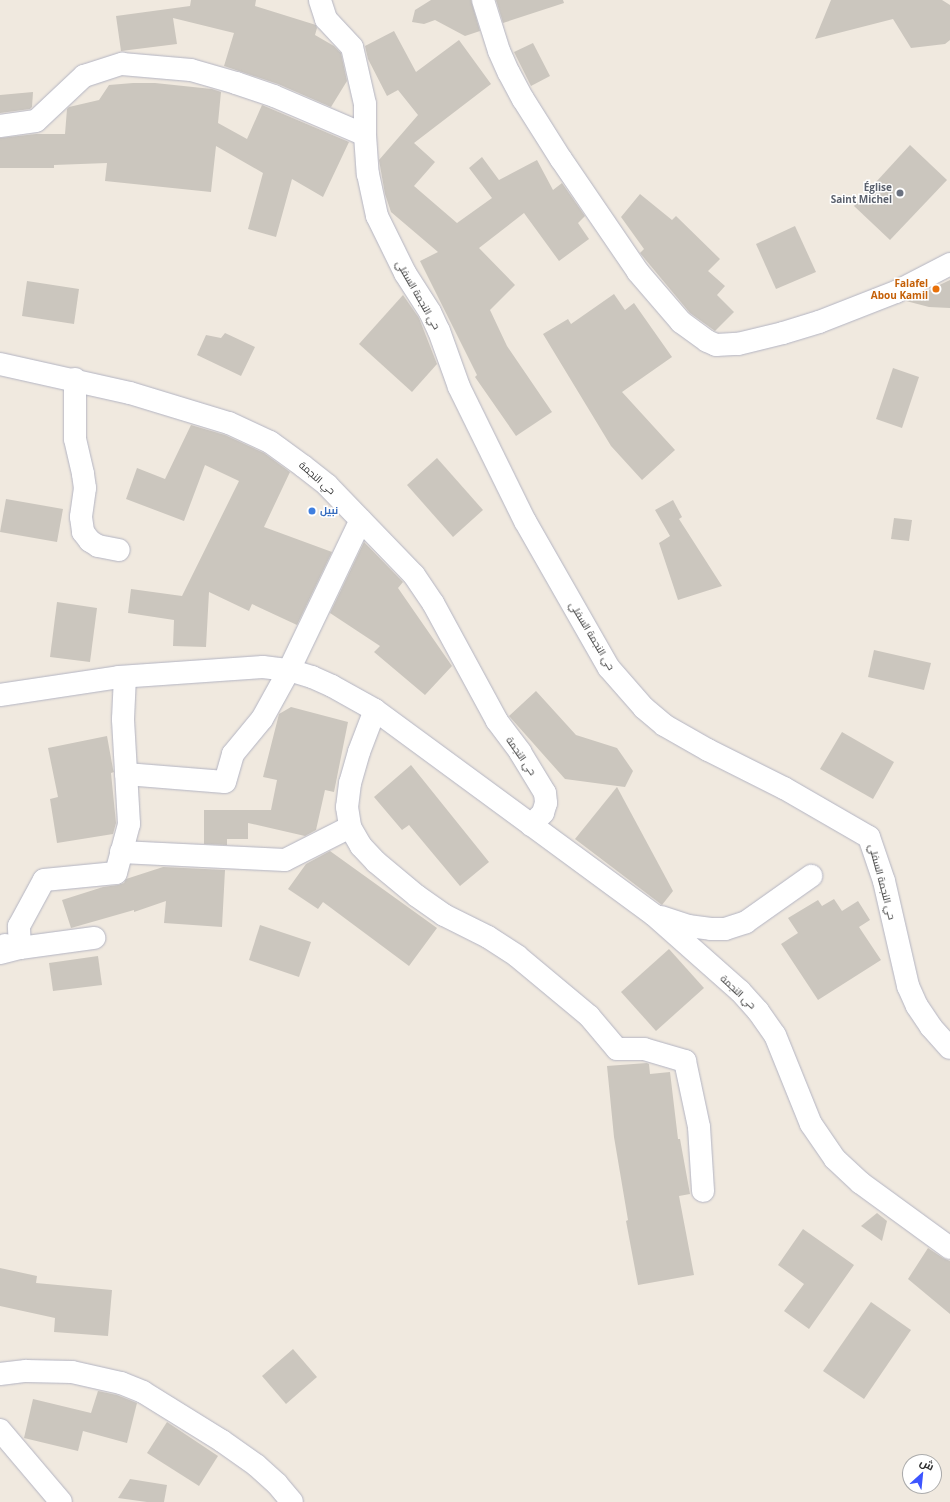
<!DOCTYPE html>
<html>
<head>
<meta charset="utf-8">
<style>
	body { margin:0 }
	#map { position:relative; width:950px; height:1502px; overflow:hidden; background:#f0e9df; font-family:"Open Sans",Cairo,sans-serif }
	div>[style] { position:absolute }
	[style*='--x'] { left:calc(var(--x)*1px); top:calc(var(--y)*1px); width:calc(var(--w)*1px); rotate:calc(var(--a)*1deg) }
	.building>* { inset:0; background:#cbc6be }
	.roads { filter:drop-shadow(0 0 1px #b3b4c2) drop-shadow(0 0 1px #b3b4c2) }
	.minor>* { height:22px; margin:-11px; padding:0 11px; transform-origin:11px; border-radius:11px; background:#fff }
	.dots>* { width:11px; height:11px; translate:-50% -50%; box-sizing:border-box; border:2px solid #fff; border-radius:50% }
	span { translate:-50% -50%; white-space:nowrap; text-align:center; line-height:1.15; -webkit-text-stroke:3px #fff; paint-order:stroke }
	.worship-label { font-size:10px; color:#5b616d; font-weight:700 }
	.right { translate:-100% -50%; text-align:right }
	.food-label { font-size:10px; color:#c56008; font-weight:700 }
	.street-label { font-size:10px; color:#2d2d2d }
	.shop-label { font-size:10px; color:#366cbe; font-weight:700 }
	.left { translate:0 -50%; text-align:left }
	.north { position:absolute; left:902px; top:1454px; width:40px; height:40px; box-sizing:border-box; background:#fff; border:1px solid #ababab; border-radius:50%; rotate:27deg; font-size:11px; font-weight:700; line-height:16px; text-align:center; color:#2d2d2d }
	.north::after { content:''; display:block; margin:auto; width:14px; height:18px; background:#3d55ff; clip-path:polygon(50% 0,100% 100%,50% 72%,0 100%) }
</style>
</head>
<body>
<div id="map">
	<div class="building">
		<div style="clip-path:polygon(191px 0,256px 0,255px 6px,316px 25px,317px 28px,315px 35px,334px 46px,341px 53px,347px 81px,331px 107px,278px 84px,224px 66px,234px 33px,173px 18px,177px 44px,121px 51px,116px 16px,190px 6px)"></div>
		<div style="clip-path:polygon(431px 0,471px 0,480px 31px,465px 36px,435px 20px,424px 24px,412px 22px,415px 10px)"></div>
		<div style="clip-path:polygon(496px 0,563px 0,564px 3px,503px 23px)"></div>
		<div style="clip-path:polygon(831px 0,942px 0,950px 5px,950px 40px,945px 44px,911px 48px,893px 19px,815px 39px)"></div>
		<div style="clip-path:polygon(394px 31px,416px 72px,459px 40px,491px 84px,414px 143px,435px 162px,414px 186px,457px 223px,492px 198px,469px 168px,482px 157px,499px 180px,537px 160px,553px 190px,562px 183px,585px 216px,578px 223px,589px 239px,559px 261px,524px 213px,479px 248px,515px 285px,490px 310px,507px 346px,552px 412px,516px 436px,475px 377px,477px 375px,420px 261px,438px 252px,391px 212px,385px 194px,379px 160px,418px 115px,398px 90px,387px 96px,368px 59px,365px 46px)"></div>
		<div style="clip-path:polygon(533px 43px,550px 76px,531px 86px,514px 52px)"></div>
		<div style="clip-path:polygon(133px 83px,155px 83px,212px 89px,221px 92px,218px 123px,247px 139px,262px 105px,349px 142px,323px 197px,292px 179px,276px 237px,248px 229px,263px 173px,216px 146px,211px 192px,105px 181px,107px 163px,54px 165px,54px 168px,0 168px,0 138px,36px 134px,65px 134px,67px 109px,69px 107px,99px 100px,109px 85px)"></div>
		<div style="clip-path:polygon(33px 92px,32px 107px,30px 109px,0 113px,0 95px)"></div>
		<div style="clip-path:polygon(910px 145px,947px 180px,890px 240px,854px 206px)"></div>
		<div style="clip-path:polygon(640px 194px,672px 220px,676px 216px,720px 259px,708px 271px,725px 286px,717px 295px,734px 312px,715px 331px,690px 313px,640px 253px,644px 249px,621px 217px)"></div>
		<div style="clip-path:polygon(795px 226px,816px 272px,776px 289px,756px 244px)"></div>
		<div style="clip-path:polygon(950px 280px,950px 308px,929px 307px,906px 301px)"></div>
		<div style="clip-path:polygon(27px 281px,79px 289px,74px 324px,22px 316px)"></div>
		<div style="clip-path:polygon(614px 294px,625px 310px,634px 303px,672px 357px,622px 392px,675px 450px,642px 480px,611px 446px,543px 334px,568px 319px,571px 324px)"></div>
		<div style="clip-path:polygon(403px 295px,419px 318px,437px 364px,412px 392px,359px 344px)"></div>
		<div style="clip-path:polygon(225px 333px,255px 347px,241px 376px,197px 355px,206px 335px,221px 338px)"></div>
		<div style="clip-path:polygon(893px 368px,919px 377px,902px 428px,876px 419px)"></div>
		<div style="clip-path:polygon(191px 425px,225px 435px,264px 453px,290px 472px,264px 527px,332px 552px,297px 625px,252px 604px,249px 611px,209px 592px,206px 647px,173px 646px,174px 620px,128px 613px,131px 589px,182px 596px,239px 481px,205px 465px,184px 521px,126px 499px,137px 468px,165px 479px)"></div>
		<div style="clip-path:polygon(437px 458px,483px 510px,453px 537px,407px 485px)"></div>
		<div style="clip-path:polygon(6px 499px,63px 509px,57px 542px,0 532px)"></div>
		<div style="clip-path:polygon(673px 500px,682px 517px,679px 519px,722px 586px,678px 600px,659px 543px,670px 536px,655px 510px)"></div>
		<div style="clip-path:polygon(894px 518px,912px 520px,909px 541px,891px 539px)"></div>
		<div style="clip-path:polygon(364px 542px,403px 582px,398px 588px,452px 666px,425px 695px,374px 652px,380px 646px,330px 613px)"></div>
		<div style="clip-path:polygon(57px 602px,97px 608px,90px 662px,50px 657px)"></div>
		<div style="clip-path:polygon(874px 650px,931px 663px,924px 690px,868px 677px)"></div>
		<div style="clip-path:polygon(536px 691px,576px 735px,617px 748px,633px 771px,625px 787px,565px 779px,509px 716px)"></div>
		<div style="clip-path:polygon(291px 707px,348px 722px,334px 792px,325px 790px,316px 830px,305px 836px,248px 823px,248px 839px,227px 839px,227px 845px,204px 844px,204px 810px,271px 810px,277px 780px,263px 777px,279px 714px)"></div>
		<div style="clip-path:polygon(842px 732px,894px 762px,873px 799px,820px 769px)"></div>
		<div style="clip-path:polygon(107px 736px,113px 769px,114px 772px,111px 773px,116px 823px,113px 834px,57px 843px,50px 799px,58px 797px,48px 748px)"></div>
		<div style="clip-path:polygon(411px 765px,489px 862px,460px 886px,409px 825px,402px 830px,374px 797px)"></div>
		<div style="clip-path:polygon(617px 787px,673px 891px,662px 905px,575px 839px)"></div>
		<div style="clip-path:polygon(330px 851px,437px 928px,409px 966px,323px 902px,318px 909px,288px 889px,306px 864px)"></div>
		<div style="clip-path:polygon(163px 867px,225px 870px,222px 927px,164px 923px,166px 901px,134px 912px,134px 910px,71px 928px,62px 900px,103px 887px,118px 885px,124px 883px,126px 879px)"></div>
		<div style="clip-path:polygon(834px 899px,842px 911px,858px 901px,870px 920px,859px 927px,881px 960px,818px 1000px,781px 944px,798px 933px,788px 918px,818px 900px,822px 906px)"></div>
		<div style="clip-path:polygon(260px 925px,311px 942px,299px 977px,249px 960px)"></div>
		<div style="clip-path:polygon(669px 949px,704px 988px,656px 1031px,621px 992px)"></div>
		<div style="clip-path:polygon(98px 956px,102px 985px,53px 991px,49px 963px)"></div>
		<div style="clip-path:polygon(647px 1063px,649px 1064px,650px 1074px,670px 1072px,678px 1139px,680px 1139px,690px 1194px,679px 1196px,694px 1275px,638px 1285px,626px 1221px,628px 1220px,614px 1137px,607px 1066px)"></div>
		<div style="clip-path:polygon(877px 1213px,887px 1221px,882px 1241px,861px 1226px)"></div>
		<div style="clip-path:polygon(803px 1229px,854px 1265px,809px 1329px,784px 1311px,804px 1284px,778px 1265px)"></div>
		<div style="clip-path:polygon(928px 1248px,943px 1258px,950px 1261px,950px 1314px,908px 1279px)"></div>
		<div style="clip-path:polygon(0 1268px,37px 1276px,36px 1283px,112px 1290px,108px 1336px,54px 1332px,55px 1318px,0 1306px)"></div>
		<div style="clip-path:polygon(871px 1302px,911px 1330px,864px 1399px,823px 1371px)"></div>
		<div style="clip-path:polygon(293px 1349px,317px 1377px,286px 1404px,262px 1376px)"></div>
		<div style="clip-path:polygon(98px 1391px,117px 1395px,137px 1403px,127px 1443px,83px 1431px,78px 1451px,24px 1438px,33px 1399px,91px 1413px)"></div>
		<div style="clip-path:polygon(167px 1422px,218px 1456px,199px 1486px,147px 1453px)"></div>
		<div style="clip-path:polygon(130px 1479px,167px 1485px,164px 1502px,147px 1502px,118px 1498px)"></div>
	</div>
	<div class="roads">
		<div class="minor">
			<div style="--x:483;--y:0;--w:53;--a:72.6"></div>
			<div style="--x:499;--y:51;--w:24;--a:66"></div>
			<div style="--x:509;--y:73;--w:30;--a:62"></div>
			<div style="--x:523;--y:99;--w:71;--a:57.7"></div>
			<div style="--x:561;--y:159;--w:137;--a:55.7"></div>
			<div style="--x:638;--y:272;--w:66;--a:49.3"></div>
			<div style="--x:681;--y:322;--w:32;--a:36"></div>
			<div style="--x:707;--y:341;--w:10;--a:24"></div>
			<div style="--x:716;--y:345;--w:22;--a:-3"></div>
			<div style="--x:738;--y:344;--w:46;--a:-13.7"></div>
			<div style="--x:783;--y:333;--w:38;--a:-17"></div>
			<div style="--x:819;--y:322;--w:83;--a:-21.3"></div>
			<div style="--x:896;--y:292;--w:61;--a:-27.4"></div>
			<div style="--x:0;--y:126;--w:36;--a:-8"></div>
			<div style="--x:36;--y:121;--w:66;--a:-43.2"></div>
			<div style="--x:84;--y:76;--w:40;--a:-18"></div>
			<div style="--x:122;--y:64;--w:69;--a:5"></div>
			<div style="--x:191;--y:70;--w:47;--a:16.1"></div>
			<div style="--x:236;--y:83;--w:40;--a:18.9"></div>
			<div style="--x:274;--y:96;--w:99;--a:23.2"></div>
			<div style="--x:365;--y:135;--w:31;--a:-90"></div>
			<div style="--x:365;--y:104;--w:58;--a:-102.8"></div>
			<div style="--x:352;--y:47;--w:38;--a:-133"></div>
			<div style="--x:326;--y:19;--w:20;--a:-108"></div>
			<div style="--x:365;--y:135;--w:39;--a:86"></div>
			<div style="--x:368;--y:174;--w:43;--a:77.9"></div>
			<div style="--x:377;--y:216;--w:64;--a:63.8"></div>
			<div style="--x:405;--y:273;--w:46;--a:57.3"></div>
			<div style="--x:430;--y:312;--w:21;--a:65"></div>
			<div style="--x:439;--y:331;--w:59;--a:70.3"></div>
			<div style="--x:459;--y:387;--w:149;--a:63.8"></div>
			<div style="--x:525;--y:521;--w:169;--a:60.3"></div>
			<div style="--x:609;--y:668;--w:53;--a:48.8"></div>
			<div style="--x:644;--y:708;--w:26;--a:40"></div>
			<div style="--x:664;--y:725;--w:51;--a:29.6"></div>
			<div style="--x:708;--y:750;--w:85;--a:26.6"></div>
			<div style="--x:784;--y:788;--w:98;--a:30"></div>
			<div style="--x:869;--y:837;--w:46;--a:71.2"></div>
			<div style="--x:884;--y:881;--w:108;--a:77.1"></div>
			<div style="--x:908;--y:986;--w:22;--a:66"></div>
			<div style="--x:917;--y:1006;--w:25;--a:56"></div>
			<div style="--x:931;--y:1027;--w:28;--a:48"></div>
			<div style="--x:0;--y:364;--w:133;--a:12.6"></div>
			<div style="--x:130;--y:393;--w:103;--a:16.9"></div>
			<div style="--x:229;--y:423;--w:45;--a:24.9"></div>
			<div style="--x:270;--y:442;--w:41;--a:36"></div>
			<div style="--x:303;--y:466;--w:31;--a:38"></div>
			<div style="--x:327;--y:485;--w:125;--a:46"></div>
			<div style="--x:414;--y:575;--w:34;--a:56"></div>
			<div style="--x:433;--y:603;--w:134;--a:61.5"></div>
			<div style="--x:497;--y:721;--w:39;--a:53"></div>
			<div style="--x:520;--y:752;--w:48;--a:58.6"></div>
			<div style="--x:545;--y:793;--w:10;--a:84"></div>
			<div style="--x:546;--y:803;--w:10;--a:107"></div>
			<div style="--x:543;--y:813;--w:17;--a:135"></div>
			<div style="--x:75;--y:379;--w:60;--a:90"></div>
			<div style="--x:75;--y:439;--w:36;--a:77"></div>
			<div style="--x:83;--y:474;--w:14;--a:82"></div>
			<div style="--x:85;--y:488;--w:29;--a:98"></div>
			<div style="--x:81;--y:517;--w:15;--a:82"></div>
			<div style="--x:83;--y:532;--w:11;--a:52"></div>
			<div style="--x:90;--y:541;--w:9;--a:32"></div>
			<div style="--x:98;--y:546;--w:21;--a:11"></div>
			<div style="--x:0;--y:695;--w:120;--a:-8.6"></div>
			<div style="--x:119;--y:677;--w:144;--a:-4"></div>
			<div style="--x:263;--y:667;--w:26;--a:7"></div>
			<div style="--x:289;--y:670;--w:24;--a:17"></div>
			<div style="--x:312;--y:677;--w:22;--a:24"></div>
			<div style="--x:332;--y:686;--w:49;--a:29.2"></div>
			<div style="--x:375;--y:710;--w:346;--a:36.3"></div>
			<div style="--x:654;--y:915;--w:115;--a:41.5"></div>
			<div style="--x:740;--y:991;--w:27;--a:48"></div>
			<div style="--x:758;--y:1011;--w:29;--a:55"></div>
			<div style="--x:775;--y:1035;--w:96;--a:68"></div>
			<div style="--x:811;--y:1124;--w:42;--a:55.6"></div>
			<div style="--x:835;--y:1159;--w:35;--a:43"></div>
			<div style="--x:861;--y:1183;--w:110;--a:36.1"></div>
			<div style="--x:375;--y:710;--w:45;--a:110.9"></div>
			<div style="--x:359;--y:752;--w:32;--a:106"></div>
			<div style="--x:350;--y:783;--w:24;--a:97"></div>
			<div style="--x:347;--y:807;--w:20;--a:81"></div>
			<div style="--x:350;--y:827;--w:22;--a:60"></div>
			<div style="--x:361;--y:846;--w:22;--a:47"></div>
			<div style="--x:376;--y:862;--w:53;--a:39.7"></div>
			<div style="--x:417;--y:896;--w:33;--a:35"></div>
			<div style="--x:444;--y:915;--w:49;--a:26.6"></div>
			<div style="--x:488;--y:937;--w:35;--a:33"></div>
			<div style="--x:517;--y:956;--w:94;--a:39.8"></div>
			<div style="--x:589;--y:1016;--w:43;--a:49.7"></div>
			<div style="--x:617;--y:1049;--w:27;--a:0"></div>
			<div style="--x:644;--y:1049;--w:43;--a:16.3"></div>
			<div style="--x:685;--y:1061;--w:67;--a:78"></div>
			<div style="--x:699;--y:1127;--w:64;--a:86.4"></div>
			<div style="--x:126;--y:774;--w:99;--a:4.6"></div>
			<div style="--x:225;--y:782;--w:29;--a:-74"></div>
			<div style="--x:233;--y:754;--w:45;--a:-50.4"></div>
			<div style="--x:262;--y:719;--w:56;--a:-61.1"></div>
			<div style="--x:289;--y:670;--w:166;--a:-64.4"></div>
			<div style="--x:121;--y:852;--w:164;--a:2.8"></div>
			<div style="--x:285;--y:860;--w:73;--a:-26.9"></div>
			<div style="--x:661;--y:917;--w:28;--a:18"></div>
			<div style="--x:688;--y:926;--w:23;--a:7"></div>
			<div style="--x:711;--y:929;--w:14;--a:0"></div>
			<div style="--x:725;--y:929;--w:22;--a:-18"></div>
			<div style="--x:746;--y:922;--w:80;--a:-35.3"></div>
			<div style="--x:5;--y:945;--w:15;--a:11"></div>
			<div style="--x:20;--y:948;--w:75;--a:-7.7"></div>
			<div style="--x:0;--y:953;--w:21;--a:-14"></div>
			<div style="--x:20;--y:948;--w:22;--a:-93"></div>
			<div style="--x:19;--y:926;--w:52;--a:-61.5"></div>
			<div style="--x:44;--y:880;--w:72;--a:-5.6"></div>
			<div style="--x:116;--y:873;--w:51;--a:-75.1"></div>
			<div style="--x:129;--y:824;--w:105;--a:-93.3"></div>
			<div style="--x:123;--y:719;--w:42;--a:-87.3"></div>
			<div style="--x:0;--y:1374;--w:26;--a:-7"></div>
			<div style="--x:26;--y:1371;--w:46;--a:1.2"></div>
			<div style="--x:72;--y:1372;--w:50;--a:12.7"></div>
			<div style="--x:121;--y:1383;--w:24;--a:22"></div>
			<div style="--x:143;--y:1392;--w:93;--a:31.8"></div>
			<div style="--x:222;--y:1441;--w:42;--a:35.2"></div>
			<div style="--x:256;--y:1465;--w:28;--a:42"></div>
			<div style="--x:277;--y:1484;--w:23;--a:50"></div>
			<div style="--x:0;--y:1430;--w:94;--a:49.7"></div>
		</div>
	</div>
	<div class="dots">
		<div style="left:900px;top:193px;background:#6b7280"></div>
		<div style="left:936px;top:289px;background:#e8710a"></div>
		<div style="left:312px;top:511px;background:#3f7fe0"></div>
	</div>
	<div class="worship-label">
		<span class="right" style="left:892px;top:193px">Église<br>Saint Michel</span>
	</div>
	<div class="food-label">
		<span class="right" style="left:928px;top:289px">Falafel<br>Abou Kamil</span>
	</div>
	<div class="street-label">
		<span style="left:418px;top:295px;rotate:60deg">حي النجمة السفلي</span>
		<span style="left:317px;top:478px;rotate:41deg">حي النجمة</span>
		<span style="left:592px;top:636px;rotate:59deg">حي النجمة السفلي</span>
		<span style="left:521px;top:756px;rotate:55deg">حي النجمة</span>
		<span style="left:882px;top:882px;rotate:75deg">حي النجمة السفلي</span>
		<span style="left:738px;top:992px;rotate:43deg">حي النجمة</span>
	</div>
	<div class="shop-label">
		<span class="left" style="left:320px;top:511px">نبيل</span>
	</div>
	<div class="north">ش</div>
</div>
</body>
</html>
